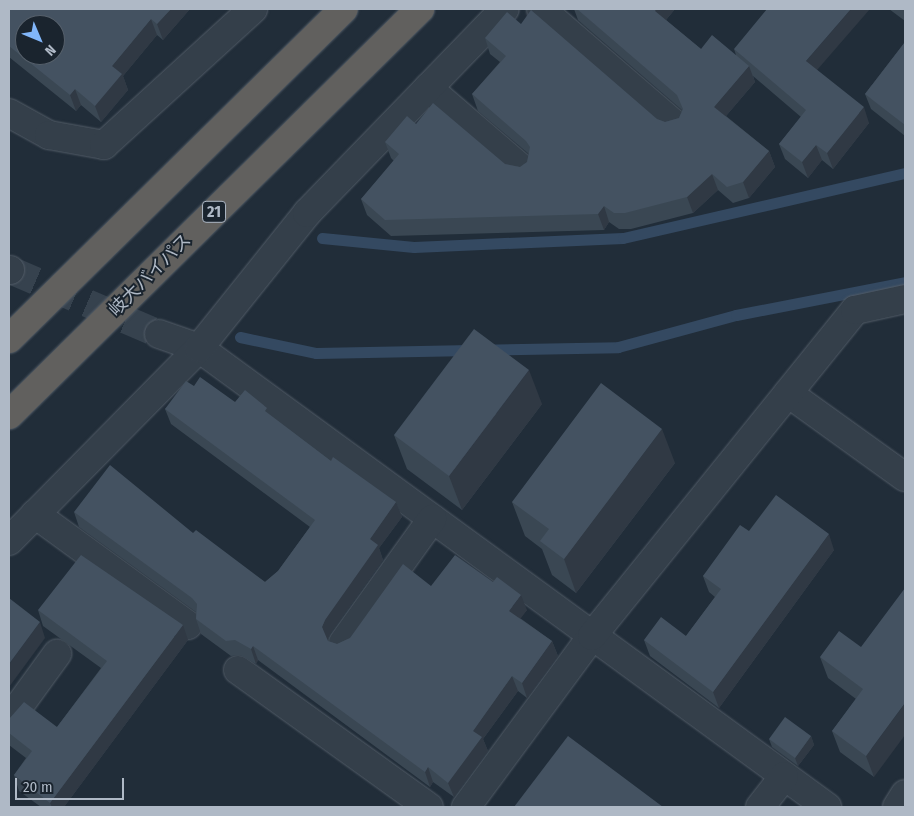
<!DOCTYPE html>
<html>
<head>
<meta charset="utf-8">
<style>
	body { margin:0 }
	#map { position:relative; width:914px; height:816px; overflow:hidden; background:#212d39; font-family:"Fira Sans Condensed","Noto Sans JP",sans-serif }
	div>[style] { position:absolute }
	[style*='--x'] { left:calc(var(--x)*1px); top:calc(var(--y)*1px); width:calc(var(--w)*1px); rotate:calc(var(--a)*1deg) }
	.stream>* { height:11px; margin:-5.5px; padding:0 5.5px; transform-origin:5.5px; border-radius:5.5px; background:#344961 }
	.minor-tunnel>* { height:28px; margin-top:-14px; transform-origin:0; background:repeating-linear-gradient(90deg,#36424e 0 28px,transparent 0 42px) }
	.roads { filter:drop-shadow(0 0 1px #525c67) drop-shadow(0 0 1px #525c67) }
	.minor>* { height:28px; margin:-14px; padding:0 14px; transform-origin:14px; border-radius:14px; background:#343f4a }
	.trunk>* { height:28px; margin:-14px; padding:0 14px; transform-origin:14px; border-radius:14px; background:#61605e }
	.wall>* { inset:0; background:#3a4753 }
	.shaded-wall>* { inset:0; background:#303944 }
	.building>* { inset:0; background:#445261 }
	span { translate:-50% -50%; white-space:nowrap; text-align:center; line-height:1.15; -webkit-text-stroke:4px #1a242e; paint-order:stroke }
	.shield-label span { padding:1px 4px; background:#1a242e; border:1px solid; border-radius:4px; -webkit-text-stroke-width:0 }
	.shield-label { font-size:16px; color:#afb9c6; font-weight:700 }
	.street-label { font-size:18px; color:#afb9c6 }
	.frame { position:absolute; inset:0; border:10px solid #afb9c6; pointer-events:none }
	.north { position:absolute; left:15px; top:15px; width:50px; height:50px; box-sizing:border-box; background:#1a242e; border:1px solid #56606b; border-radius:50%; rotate:135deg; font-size:14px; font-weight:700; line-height:20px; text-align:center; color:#afb9c6 }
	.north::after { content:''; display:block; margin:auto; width:18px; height:22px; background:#81b6f9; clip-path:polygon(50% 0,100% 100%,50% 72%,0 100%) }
	.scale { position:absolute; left:15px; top:778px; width:109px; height:22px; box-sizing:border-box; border:2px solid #afb9c6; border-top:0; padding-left:6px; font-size:15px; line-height:18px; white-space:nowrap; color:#afb9c6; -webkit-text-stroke:4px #1a242e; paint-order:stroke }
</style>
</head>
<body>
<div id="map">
	<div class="stream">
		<div style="--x:322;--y:238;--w:92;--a:5.6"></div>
		<div style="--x:414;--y:247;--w:209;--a:-2.5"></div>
		<div style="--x:623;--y:238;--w:289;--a:-13"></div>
		<div style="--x:240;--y:337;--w:78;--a:11.9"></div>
		<div style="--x:316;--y:353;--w:302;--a:-1.1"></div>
		<div style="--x:618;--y:347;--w:122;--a:-15.2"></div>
		<div style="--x:736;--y:315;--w:172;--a:-11"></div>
	</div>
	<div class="minor-tunnel">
		<div style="--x:10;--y:270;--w:162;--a:23.2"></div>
	</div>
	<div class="roads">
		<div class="minor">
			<div style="--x:541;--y:9;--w:174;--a:40.8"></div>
			<div style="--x:428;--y:88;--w:123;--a:40.7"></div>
			<div style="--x:9;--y:113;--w:46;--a:28.8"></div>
			<div style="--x:49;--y:135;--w:56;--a:10.3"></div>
			<div style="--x:104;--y:145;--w:202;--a:-42.4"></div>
			<div style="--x:9;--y:270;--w:1;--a:0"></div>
			<div style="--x:159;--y:334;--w:42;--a:19.3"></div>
			<div style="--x:199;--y:348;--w:778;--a:36.16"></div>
			<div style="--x:788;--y:393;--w:144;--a:35.7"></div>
			<div style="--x:35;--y:514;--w:189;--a:36"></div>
			<div style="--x:9;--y:541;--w:271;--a:-45.4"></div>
			<div style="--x:199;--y:348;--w:173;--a:-51.3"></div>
			<div style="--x:307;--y:213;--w:284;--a:-45.9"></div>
			<div style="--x:343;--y:643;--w:153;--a:-54.3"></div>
			<div style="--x:238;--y:670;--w:235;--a:35.7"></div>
			<div style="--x:9;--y:720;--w:82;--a:-54"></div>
			<div style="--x:466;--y:807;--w:212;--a:-53.6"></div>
			<div style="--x:592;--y:636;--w:419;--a:-51.1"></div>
			<div style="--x:855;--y:310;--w:51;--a:-12.4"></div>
			<div style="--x:760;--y:807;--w:39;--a:-52"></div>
			<div style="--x:897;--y:807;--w:15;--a:-58"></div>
		</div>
		<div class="trunk">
			<div style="--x:9;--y:339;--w:470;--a:-44.6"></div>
			<div style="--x:9;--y:415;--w:578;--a:-44.65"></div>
		</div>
	</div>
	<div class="wall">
		<div style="clip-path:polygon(9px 9px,190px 9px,163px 40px,157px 35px,123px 76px,128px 90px,101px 122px,81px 105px,76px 111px,9px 57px)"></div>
		<div style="clip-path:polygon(574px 9px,675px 9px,666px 20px,701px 49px,736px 55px,734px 49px,817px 70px,869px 123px,833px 169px,822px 160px,808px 178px,785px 159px,779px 144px,801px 117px,753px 76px,755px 82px,726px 116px,769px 151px,775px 167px,749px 198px,733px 203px,718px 190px,693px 213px,631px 229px,619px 229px,609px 222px,604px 230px,391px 236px,367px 215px,361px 199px,394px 161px,391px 158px,385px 142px,416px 124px,505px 164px,520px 167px,527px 162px,529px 154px,478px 111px,472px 94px,500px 62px,490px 54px,485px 38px,521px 24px,657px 119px,665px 122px,679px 118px,682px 110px,578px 20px)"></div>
		<div style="clip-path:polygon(889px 9px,905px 9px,905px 21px)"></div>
		<div style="clip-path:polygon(905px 42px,905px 136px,871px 109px,865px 94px)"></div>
		<div style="clip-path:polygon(194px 386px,235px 402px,270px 415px,331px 461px,396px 502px,402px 517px,379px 548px,383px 560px,330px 634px,328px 641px,337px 644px,350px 638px,431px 586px,527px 610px,520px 618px,552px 641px,558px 656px,527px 698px,518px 691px,483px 739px,488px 751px,454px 797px,433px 782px,430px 787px,258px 660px,256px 664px,240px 655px,231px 656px,201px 634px,196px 619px,196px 612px,79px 527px,74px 512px,193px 533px,265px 582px,278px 571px,310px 527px,171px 424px,165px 409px)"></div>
		<div style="clip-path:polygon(542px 404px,462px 510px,407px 469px,394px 435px)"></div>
		<div style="clip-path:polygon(675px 463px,576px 593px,552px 575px,542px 549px,525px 536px,512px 502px)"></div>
		<div style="clip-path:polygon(749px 531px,834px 550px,719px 708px,650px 656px,644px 640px,686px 636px,715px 597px,709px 592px,703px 576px)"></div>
		<div style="clip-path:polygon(38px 610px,188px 640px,64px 807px,41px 807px,19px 791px,14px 775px,26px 758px,9px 745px,9px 719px,57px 727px,101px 668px,43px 626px)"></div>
		<div style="clip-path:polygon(861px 647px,874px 777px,840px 752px,832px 731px,856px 699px,828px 678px,820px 657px)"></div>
		<div style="clip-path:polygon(811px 736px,814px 745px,798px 766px,772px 747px,769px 739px)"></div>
	</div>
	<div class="shaded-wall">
		<div style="clip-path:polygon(171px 9px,190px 9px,163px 40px,157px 24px)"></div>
		<div style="clip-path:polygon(656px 9px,675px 9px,660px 27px,655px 11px)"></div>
		<div style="clip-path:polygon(851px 9px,870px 9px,811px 77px,806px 61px)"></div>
		<div style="clip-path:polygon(151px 19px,157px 35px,123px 76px,128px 90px,101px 122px,95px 106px,112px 66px)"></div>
		<div style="clip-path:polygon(749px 66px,755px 82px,720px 123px,714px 107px)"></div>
		<div style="clip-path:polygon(75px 89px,81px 105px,76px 111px,70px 95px)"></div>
		<div style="clip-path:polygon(864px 107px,869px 123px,833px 169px,827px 153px)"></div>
		<div style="clip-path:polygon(816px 145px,822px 160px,808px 178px,802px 162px)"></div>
		<div style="clip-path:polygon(769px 151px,775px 167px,749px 198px,743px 182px)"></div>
		<div style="clip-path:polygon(712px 174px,718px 190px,693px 213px,687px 197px)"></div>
		<div style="clip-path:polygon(604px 206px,609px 222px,604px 230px,598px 214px)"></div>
		<div style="clip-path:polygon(529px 370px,542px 404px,462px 510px,449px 476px)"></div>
		<div style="clip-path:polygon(662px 429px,675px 463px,576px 593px,564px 559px)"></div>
		<div style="clip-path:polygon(396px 502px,402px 517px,379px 548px,383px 560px,330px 634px,327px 642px,322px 627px,325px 620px,370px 539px)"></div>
		<div style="clip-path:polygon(829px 534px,834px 550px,719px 708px,713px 692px)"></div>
		<div style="clip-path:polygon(521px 595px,527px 610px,515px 626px,509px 611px)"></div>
		<div style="clip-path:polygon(40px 622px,45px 638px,9px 687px,9px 664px)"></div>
		<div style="clip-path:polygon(183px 625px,188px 640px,64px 807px,52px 807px,50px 803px)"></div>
		<div style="clip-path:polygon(552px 641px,558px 656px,527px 698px,522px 683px)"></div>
		<div style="clip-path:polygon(253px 646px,258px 660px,256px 664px,251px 649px)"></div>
		<div style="clip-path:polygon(512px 676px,518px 691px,483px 739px,488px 751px,454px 797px,448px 783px,473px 731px)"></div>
		<div style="clip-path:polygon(905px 703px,905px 735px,874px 777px,866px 756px)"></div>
		<div style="clip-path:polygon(811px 736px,814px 745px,798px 766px,795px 758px)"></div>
		<div style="clip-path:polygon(428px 767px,433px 782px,430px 787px,425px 772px)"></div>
	</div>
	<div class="building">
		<div style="clip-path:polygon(evenodd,9px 9px,171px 9px,157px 24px,151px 19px,112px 66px,122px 74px,95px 106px,75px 89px,70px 95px,9px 46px,9px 9px,25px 25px,55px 25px,55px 55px,25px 55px,25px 25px)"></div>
		<div style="clip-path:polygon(577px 9px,656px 9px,655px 11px,701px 49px,712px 35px,749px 66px,714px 107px,769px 151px,743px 182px,727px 187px,712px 174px,687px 197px,625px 213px,614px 213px,604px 206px,598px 214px,385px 220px,361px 199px,399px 154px,385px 142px,407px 116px,416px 124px,433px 103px,505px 164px,520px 167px,527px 162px,530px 147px,526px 141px,472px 94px,506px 56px,485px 38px,507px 12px,521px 24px,531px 10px,657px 119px,665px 122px,679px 118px,683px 109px,677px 95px)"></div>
		<div style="clip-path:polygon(767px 9px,851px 9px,806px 61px,864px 107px,827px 153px,816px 145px,802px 162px,779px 144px,806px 110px,734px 49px)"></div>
		<div style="clip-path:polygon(905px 42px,905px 125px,865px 94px)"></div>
		<div style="clip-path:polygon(474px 329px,529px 370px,449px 476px,394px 435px)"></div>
		<div style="clip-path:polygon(200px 377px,235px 402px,245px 390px,267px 408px,265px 411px,331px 461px,333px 457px,396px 502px,370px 539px,378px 545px,325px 620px,322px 627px,328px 641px,337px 644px,350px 638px,403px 564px,431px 586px,455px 555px,493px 582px,497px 577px,521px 595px,509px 611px,552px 641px,522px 683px,512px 676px,473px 731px,482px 737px,448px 783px,428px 767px,425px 772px,253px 646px,251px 649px,235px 640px,226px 641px,196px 619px,197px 604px,192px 598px,74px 512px,110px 465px,193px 533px,196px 530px,265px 582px,278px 571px,315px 520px,165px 409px,186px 381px,194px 386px)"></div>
		<div style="clip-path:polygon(601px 383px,662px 429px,564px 559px,540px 541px,549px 529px,512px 502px)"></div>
		<div style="clip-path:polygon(776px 495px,829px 534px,713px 692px,644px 640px,661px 617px,686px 636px,721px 589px,703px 576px,740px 525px,749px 531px)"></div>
		<div style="clip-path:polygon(81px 555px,183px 625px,50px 803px,14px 775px,32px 751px,9px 733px,9px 719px,24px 702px,57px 727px,107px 661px,38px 610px)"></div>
		<div style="clip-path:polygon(905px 588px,905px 703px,866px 756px,832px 731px,863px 689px,820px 657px,839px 631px,861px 647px)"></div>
		<div style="clip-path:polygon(9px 598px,40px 622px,9px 664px)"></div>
		<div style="clip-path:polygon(785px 717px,811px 736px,795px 758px,769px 739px)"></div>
		<div style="clip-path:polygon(568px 736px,663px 807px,514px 807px)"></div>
	</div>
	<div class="shield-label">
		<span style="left:214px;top:212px">21</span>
	</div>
	<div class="street-label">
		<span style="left:150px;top:275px;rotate:-45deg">岐大バイパス</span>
	</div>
	<div class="frame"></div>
	<div class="north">N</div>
	<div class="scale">20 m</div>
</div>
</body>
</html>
